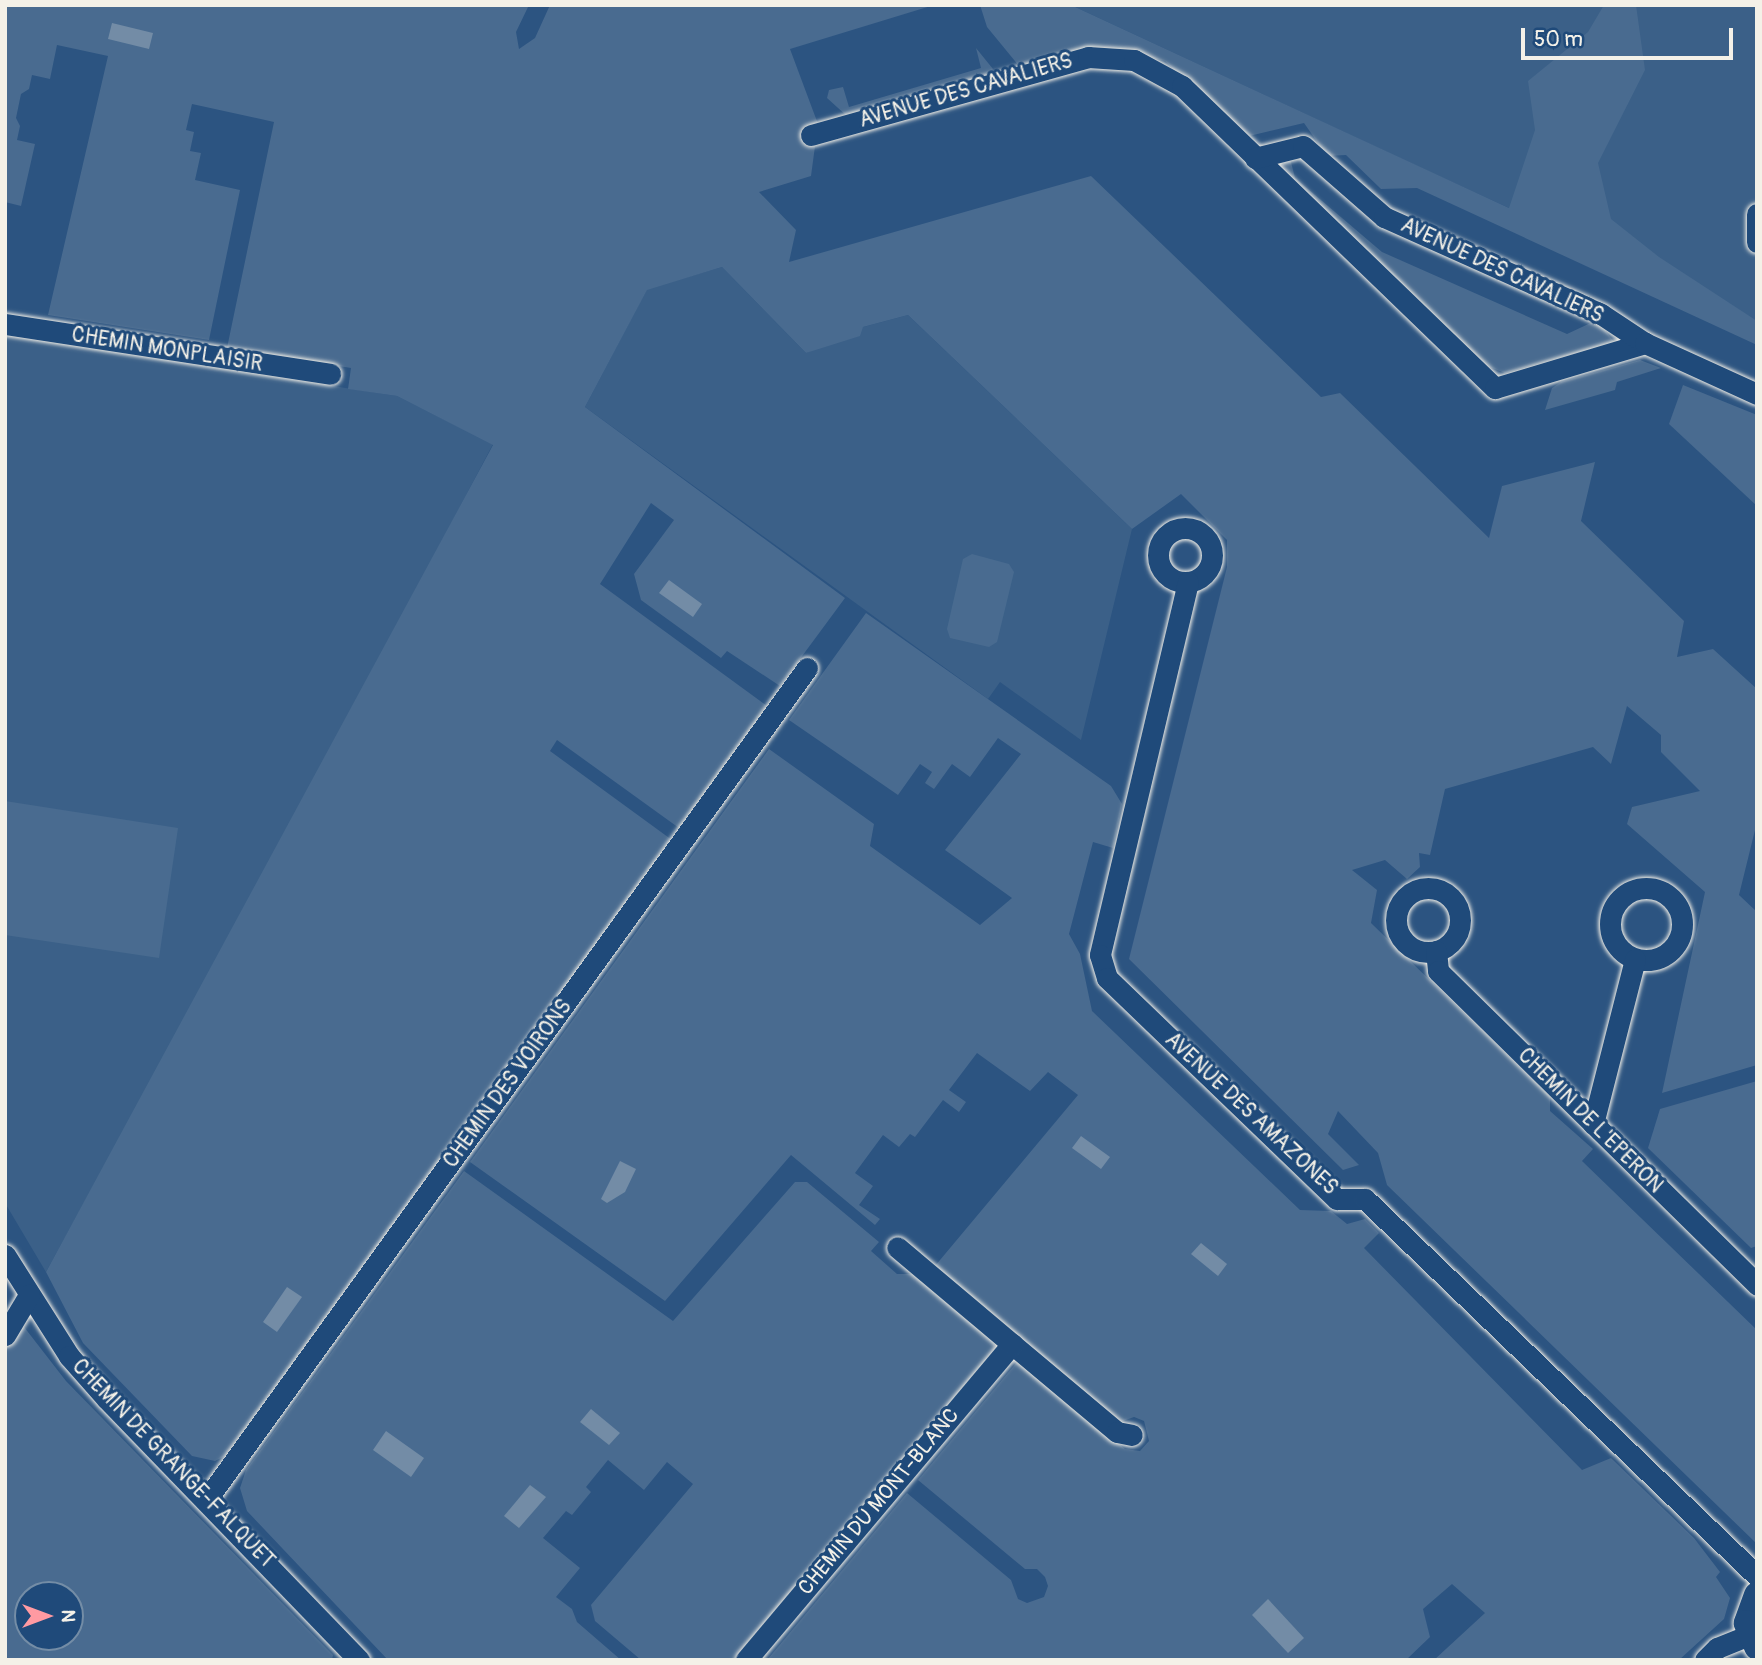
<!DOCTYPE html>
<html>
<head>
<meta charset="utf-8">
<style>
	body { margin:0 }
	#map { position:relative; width:1762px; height:1665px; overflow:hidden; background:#2c5481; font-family:Pangolin,sans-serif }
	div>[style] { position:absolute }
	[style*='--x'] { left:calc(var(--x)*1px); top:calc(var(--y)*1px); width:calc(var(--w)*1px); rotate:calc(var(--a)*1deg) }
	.built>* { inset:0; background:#3b6088 }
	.green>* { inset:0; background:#496b90 }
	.water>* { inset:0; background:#738ca6 }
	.roads { filter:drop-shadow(0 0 2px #f4f1e8) drop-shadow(0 0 2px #f4f1e8) }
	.minor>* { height:21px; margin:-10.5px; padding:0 10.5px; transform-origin:10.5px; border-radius:10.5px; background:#1f4a7a }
	.minor>.ring { margin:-10.5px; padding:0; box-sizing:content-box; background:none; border:21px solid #1f4a7a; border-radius:50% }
	.tertiary>* { height:26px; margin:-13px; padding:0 13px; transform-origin:13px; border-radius:13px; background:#1f4a7a }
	span { translate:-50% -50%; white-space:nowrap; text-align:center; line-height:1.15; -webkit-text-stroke:6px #1f4a7a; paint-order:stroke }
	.street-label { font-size:21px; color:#f4f1e8 }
	.frame { position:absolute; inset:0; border:7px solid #f4f1e8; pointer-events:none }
	.north { position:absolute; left:14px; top:1581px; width:70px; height:70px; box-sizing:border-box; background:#1f4a7a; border:2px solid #748da6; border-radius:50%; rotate:90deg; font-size:19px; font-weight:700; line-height:28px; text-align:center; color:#f4f1e8 }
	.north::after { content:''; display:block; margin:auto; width:24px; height:32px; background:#ff9aa2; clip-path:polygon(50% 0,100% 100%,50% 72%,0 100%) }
	.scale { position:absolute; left:1521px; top:28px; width:212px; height:32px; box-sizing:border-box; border:4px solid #f4f1e8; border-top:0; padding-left:9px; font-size:21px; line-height:24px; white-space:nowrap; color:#f4f1e8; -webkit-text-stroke:5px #1f4a7a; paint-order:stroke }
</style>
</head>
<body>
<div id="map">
	<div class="built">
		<div style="clip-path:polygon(1071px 5px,1757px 5px,1757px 321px,1428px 171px)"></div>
		<div style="clip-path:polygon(722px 267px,806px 353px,863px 327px,908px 315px,1132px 529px,1081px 740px,1000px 682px,988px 699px,585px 407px,647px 289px)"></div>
		<div style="clip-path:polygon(5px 335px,397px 396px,493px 444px,305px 801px,46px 1272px,5px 1203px)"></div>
	</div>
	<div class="green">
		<div style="clip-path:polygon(5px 5px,529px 5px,516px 32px,519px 49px,535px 38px,550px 5px,934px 5px,790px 49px,818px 124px,811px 176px,759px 192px,796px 230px,789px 262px,1091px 176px,1321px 397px,1340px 393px,1489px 538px,1502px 486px,1595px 462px,1581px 521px,1684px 621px,1677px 657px,1713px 649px,1757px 689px,1757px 822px,1739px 895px,1757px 912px,1757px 1065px,1662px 1093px,1705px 892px,1627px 824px,1632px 807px,1700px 791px,1661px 752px,1661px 735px,1627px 706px,1611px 764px,1593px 747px,1445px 789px,1430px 855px,1419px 853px,1420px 867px,1407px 879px,1385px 860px,1352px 870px,1377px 890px,1371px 923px,1550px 1097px,1550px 1111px,1593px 1149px,1582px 1161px,1757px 1330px,1757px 1544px,1387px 1185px,1378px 1153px,1338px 1111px,1328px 1134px,1359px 1165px,1343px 1170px,1129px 959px,1227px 567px,1227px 540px,1181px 494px,1132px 529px,908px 315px,863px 327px,860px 336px,806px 353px,722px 267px,647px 290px,585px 407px,845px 598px,780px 686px,727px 651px,721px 658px,641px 600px,634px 574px,674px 520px,651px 503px,600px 584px,767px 706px,679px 828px,557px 740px,550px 751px,672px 840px,225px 1456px,215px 1461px,192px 1456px,83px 1343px,46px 1272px,493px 445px,397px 396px,348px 389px,351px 368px,227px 348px,274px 122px,192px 104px,186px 130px,194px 132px,190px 151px,201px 153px,195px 180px,240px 190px,209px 340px,48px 315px,108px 56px,57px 45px,50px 79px,32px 75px,29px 89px,21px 94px,16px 118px,20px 126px,17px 140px,35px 144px,21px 206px,5px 202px)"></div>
		<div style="clip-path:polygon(980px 5px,1071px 5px,1509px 208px,1535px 130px,1528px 81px,1588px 32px,1604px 5px,1636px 5px,1645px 70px,1598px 163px,1611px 219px,1659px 257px,1757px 321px,1757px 345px,1417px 188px,1381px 189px,1346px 155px,1327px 156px,1304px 123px,1245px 137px,1165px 61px,1124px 50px,1019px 66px,987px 27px)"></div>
		<div style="clip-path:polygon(976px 48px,993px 69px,989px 76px,848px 117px,827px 98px,829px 90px,843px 87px,849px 107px,981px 68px)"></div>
		<div style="clip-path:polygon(1290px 158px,1295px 178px,1382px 252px,1567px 334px,1597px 320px,1614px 342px,1505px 373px,1479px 363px,1288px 179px,1281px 166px)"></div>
		<div style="clip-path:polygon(1640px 360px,1661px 368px,1617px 382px,1615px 390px,1545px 410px,1552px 388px,1561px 382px)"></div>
		<div style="clip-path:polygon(1683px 385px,1757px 415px,1757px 506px,1669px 424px)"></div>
		<div style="clip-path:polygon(972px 554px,1009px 564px,1014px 572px,997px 642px,989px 647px,950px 638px,947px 629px,963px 559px)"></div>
		<div style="clip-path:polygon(866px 613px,1111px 786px,1122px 804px,1113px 848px,1093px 842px,1069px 934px,1080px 954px,1092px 1011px,1300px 1210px,1331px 1211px,1347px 1224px,1365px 1219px,1379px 1233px,1364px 1248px,1582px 1470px,1611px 1458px,1694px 1538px,1720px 1572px,1716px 1577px,1730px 1598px,1724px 1619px,1679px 1660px,1434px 1660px,1485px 1613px,1452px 1584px,1423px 1609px,1430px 1637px,1406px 1660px,767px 1660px,907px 1493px,1011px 1580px,1018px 1599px,1027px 1603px,1044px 1597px,1048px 1586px,1045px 1577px,1037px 1569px,1025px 1569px,918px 1480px,1018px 1361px,1125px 1449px,1140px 1451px,1149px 1441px,1144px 1421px,1134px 1417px,1120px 1422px,935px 1266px,1078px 1095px,1048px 1072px,1030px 1091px,977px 1053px,949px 1090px,966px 1102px,959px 1112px,943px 1100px,915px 1137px,910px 1134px,899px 1147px,883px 1135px,855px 1173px,873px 1186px,859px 1205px,880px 1219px,875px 1225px,791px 1155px,665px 1301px,470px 1162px,769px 749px,874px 824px,870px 846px,980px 925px,1012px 898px,945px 850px,1021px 754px,998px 738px,970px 777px,952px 764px,934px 789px,925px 783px,932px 772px,920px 764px,898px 795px,789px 720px)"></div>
		<div style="clip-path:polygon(5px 801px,178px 828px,159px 958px,5px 935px)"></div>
		<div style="clip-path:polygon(1757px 1081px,1757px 1246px,1751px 1248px,1648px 1148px,1660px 1109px)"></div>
		<div style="clip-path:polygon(464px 1171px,673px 1321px,795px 1182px,807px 1182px,879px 1242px,871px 1251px,897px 1274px,916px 1274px,993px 1339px,995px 1349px,733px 1660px,641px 1660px,595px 1621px,591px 1605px,693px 1484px,667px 1462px,644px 1490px,608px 1460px,586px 1487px,591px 1492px,572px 1515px,566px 1511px,543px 1538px,580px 1568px,556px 1597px,572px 1609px,577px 1622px,621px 1660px,388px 1660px,247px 1511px,240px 1488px,246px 1470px)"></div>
		<div style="clip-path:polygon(evenodd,21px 1323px,66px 1381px,333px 1655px,332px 1660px,5px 1660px,5px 1350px,21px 1323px,28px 1595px,70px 1595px,70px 1637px,28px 1637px,28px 1595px)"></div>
	</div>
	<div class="water">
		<div style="clip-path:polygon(112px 23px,153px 33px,149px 49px,108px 39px)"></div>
		<div style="clip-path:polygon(669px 580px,702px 604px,693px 617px,659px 593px)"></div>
		<div style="clip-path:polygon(1081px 1136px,1110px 1157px,1101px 1169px,1072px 1148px)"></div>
		<div style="clip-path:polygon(620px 1161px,636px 1169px,625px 1192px,607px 1203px,601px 1199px)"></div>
		<div style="clip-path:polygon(1201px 1243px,1227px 1264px,1218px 1276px,1191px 1254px)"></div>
		<div style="clip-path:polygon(287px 1287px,302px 1297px,277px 1332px,263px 1322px)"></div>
		<div style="clip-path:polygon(591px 1409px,620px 1433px,609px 1445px,580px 1422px)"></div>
		<div style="clip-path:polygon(386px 1431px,424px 1458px,411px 1477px,373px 1450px)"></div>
		<div style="clip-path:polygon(530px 1485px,546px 1497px,519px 1528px,504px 1516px)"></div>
		<div style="clip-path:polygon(1268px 1599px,1304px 1638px,1288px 1653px,1252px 1615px)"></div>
	</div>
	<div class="roads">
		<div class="minor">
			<div style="--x:811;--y:135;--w:288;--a:-15.7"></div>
			<div style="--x:1088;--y:57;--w:46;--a:3.7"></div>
			<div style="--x:1134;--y:60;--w:55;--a:28.4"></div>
			<div style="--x:1182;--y:86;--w:435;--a:44"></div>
			<div style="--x:1495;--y:388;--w:157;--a:-16.7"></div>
			<div style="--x:1255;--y:158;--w:49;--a:-14"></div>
			<div style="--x:1303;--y:146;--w:108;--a:41.2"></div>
			<div style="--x:1384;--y:217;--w:238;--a:24.1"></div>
			<div style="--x:1601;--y:314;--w:53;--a:33.4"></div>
			<div style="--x:1645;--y:343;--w:123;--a:24.5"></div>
			<div style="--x:1757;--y:214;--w:28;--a:90"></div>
			<div style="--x:5;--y:324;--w:329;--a:8.7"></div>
			<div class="ring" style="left:1158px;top:528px;width:33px;height:33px"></div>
			<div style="--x:1188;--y:582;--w:383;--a:103.3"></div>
			<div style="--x:1100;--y:955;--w:24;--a:73"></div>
			<div style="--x:1107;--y:978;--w:319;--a:43.9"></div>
			<div style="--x:1337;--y:1199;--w:28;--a:0"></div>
			<div style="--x:1365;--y:1199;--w:544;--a:43.88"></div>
			<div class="ring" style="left:1610px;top:888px;width:51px;height:51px"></div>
			<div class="ring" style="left:1396px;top:888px;width:43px;height:43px"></div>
			<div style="--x:1436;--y:951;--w:20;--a:84"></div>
			<div style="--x:1438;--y:971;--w:448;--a:44.5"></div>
			<div style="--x:1593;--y:1124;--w:170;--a:-75.7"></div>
			<div style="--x:5;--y:1255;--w:120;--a:57.6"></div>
			<div style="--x:69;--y:1356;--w:57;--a:48.5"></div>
			<div style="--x:107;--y:1399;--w:363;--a:46"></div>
			<div style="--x:5;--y:1335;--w:47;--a:-59"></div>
			<div style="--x:1012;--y:1344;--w:137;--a:40"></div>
			<div style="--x:1117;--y:1432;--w:15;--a:11"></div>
			<div style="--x:207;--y:1499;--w:1025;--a:-54.17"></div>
			<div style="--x:746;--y:1660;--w:413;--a:-49.9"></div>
			<div style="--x:1012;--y:1344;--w:150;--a:-139.9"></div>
			<div style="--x:1705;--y:1660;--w:17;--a:-45"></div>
			<div style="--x:1717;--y:1648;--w:35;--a:-22"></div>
		</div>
		<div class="tertiary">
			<div style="--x:1757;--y:1595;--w:30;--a:110"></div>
			<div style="--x:1747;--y:1623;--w:26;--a:67"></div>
		</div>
	</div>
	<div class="street-label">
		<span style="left:966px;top:91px;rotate:-16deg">AVENUE DES CAVALIERS</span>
		<span style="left:1502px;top:271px;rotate:25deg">AVENUE DES CAVALIERS</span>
		<span style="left:167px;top:350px;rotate:9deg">CHEMIN MONPLAISIR</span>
		<span style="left:508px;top:1084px;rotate:-54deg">CHEMIN DES VOIRONS</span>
		<span style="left:1251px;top:1114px;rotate:43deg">AVENUE DES AMAZONES</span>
		<span style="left:1590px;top:1121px;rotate:45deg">CHEMIN DE L'EPERON</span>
		<span style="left:173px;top:1464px;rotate:46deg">CHEMIN DE GRANGE-FALQUET</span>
		<span style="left:879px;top:1502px;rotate:-50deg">CHEMIN DU MONT-BLANC</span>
	</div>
	<div class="frame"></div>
	<div class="north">N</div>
	<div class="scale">50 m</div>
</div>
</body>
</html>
